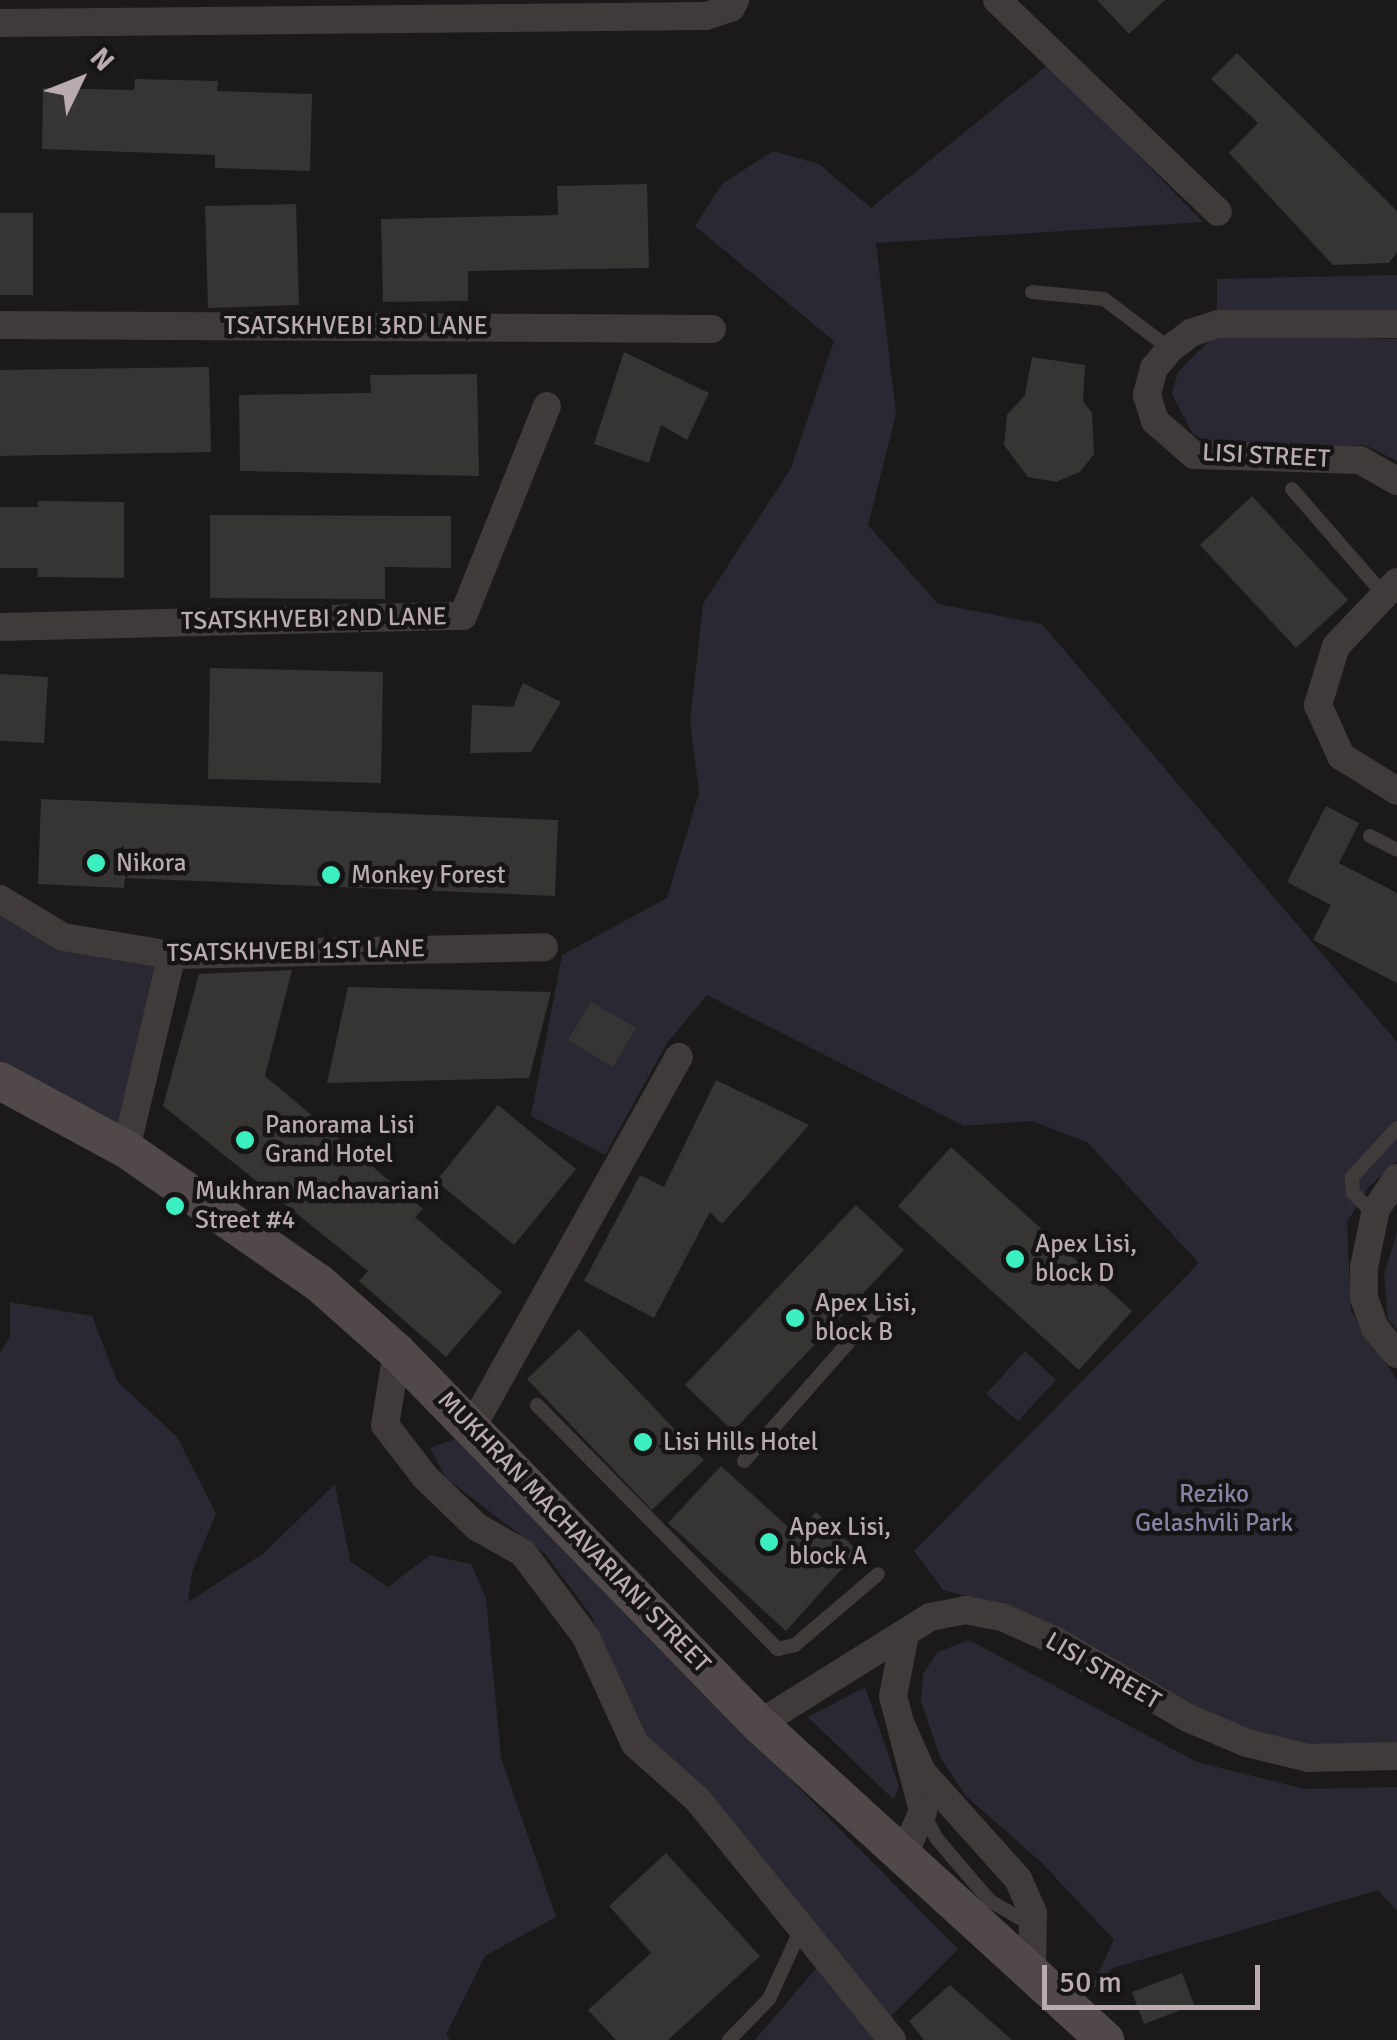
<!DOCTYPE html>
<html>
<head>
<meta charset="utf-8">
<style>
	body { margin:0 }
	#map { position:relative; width:1397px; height:2040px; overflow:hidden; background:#1b1919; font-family:Signika,sans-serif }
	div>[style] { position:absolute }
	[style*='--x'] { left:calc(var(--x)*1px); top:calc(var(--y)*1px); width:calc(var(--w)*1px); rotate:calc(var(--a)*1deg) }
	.green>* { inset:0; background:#2a2933 }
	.building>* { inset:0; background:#373434 }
	.lane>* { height:14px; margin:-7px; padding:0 7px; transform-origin:7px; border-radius:7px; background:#403a3a }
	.street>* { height:28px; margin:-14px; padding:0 14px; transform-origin:14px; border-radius:14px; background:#403a3a }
	.secondary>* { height:38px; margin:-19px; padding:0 19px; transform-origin:19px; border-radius:19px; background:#504849 }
	.dots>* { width:28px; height:28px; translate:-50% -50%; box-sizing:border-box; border:5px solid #161414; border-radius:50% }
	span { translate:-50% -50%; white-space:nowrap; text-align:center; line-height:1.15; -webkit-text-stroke:9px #161414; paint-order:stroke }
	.street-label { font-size:25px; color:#baabaf }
	.poi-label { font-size:25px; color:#baabaf }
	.left { translate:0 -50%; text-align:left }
	.park-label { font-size:25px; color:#8783a5 }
	.north { position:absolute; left:30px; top:30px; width:100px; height:100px; -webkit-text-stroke:8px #161414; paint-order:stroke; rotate:47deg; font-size:28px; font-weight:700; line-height:40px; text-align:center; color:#baabaf }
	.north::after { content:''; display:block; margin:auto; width:35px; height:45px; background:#baabaf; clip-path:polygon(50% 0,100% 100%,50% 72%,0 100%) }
	.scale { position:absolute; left:1042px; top:1965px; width:218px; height:45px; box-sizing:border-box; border:5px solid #baabaf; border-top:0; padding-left:12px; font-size:30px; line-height:35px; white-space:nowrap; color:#baabaf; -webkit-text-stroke:8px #161414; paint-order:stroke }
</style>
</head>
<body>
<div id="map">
	<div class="green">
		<div style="clip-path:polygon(1049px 64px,1203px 222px,876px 243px,896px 414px,868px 525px,938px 604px,1042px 624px,1397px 1042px,1397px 1161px,1368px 1188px,1347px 1222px,1351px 1311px,1397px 1380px,1397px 1742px,1317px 1749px,1254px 1737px,1185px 1707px,1017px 1609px,943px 1590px,914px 1551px,1199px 1263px,1087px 1142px,1032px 1121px,964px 1126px,707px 995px,667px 1043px,605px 1155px,531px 1116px,562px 955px,667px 898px,699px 793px,690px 721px,703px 604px,791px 468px,834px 341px,695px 226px,722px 184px,773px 151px,819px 164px,871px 208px)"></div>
		<div style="clip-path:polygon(1397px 275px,1397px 310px,1217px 311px,1217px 279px)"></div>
		<div style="clip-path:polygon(1232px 335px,1397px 339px,1397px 461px,1365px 445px,1211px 445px,1193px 434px,1172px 394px,1178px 372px,1209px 341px)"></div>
		<div style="clip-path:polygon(0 899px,63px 937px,172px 955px,126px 1149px,0 1082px)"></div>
		<div style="clip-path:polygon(1397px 1232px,1397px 1329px,1388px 1319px,1384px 1275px)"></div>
		<div style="clip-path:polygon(10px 1302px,92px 1316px,117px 1381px,177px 1437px,216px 1513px,192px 1572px,188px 1602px,264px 1553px,335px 1484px,350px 1561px,388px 1587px,430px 1555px,471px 1564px,486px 1598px,501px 1758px,556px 1917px,485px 1956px,446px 2035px,450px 2040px,0 2040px,0 1353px,10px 1336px)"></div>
		<div style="clip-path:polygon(1025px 1351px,1056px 1380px,1018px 1421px,986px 1394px)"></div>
		<div style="clip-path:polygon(455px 1439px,958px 1949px,886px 2021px,643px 1737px,591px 1615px,545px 1554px,446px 1478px,430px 1448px)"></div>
		<div style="clip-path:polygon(969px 1640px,1197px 1762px,1305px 1789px,1397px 1787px,1397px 1911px,1378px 1890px,1113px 1968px,1087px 1996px,1114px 1940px,1042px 1863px,966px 1796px,940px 1757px,921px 1701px,923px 1674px,938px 1652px)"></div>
		<div style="clip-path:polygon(865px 1687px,899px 1786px,894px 1800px,808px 1717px)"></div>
		<div style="clip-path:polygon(817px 1967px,875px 2040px,755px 2040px)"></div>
	</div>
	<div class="building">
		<div style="clip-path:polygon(1097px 0,1165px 0,1129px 34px)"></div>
		<div style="clip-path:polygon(1237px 53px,1397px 211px,1397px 252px,1389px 263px,1333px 265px,1229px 153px,1258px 123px,1211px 79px)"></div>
		<div style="clip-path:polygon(135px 79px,218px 81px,217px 91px,312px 94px,310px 171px,215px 168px,215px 155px,42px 149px,43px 88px,134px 90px)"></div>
		<div style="clip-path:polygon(647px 184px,649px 268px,468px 271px,468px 301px,383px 302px,381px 219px,558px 215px,557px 186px)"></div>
		<div style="clip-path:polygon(296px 204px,299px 305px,208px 308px,205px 206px)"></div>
		<div style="clip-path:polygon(0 213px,33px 213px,33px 295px,0 295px)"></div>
		<div style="clip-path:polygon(624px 352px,709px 393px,687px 440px,661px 425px,649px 463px,594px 444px)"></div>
		<div style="clip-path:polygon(1032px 357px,1085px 365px,1083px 401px,1092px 413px,1094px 454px,1080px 472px,1056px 482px,1028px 477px,1004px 445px,1007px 415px,1025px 395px)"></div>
		<div style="clip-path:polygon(209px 367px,211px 452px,0 456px,0 370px)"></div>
		<div style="clip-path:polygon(477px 374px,479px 476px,240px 471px,239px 395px,371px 393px,370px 375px)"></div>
		<div style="clip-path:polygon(1252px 496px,1348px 600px,1296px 648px,1200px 545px)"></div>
		<div style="clip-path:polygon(38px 501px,124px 502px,124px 578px,37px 577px,38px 568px,0 568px,0 507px,38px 507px)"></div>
		<div style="clip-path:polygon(210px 515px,451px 516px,451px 568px,385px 567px,385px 599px,210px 598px)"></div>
		<div style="clip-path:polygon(210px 668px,383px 672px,381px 783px,208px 779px)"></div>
		<div style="clip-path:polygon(0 674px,48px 677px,44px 743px,0 741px)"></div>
		<div style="clip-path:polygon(523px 683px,561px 702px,531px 752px,470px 753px,472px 705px,513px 707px)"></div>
		<div style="clip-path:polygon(41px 799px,558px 820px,555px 896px,125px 878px,124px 888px,38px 884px)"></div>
		<div style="clip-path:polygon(1326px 806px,1359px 823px,1339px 863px,1397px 893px,1397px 983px,1313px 940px,1331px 905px,1287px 882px)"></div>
		<div style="clip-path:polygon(292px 970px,265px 1076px,423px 1209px,415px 1217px,502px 1292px,446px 1357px,359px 1281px,368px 1271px,163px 1106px,199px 974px)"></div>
		<div style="clip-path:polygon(348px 987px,551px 992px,529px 1078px,327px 1083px)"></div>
		<div style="clip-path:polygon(591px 1002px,636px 1028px,613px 1067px,568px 1040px)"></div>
		<div style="clip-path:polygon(716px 1080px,809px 1125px,722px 1224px,710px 1212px,654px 1318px,584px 1281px,640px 1175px,664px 1187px)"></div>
		<div style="clip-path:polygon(498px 1105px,576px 1169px,514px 1245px,436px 1181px)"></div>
		<div style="clip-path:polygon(951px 1147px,1132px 1311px,1079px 1370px,898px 1206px)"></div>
		<div style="clip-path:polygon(856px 1205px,904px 1250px,733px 1431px,685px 1385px)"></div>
		<div style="clip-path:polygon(579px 1329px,704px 1460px,652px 1510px,527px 1379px)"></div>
		<div style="clip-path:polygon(721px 1466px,796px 1534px,816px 1512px,858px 1551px,786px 1631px,668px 1523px)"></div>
		<div style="clip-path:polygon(666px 1853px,760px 1956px,668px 2040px,616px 2040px,588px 2010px,651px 1953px,609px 1906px)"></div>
		<div style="clip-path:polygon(1182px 1973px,1194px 2005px,1144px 2024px,1132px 1992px)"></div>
		<div style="clip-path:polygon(950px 1985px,1012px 2040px,924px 2040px,909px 2021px)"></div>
	</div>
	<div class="lane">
		<div style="--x:1032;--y:292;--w:72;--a:5.6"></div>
		<div style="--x:1104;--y:299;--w:83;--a:37.1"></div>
		<div style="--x:1292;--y:489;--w:140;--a:49"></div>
		<div style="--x:1370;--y:836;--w:30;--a:27"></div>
		<div style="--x:1374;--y:1214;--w:30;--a:-135"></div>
		<div style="--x:1353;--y:1193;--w:16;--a:-94"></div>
		<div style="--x:1352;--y:1177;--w:67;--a:-47.4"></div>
		<div style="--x:537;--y:1405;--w:343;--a:45.4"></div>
		<div style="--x:778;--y:1649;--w:17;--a:-13"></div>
		<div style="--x:795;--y:1645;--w:109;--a:-40.5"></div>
		<div style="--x:744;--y:1461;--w:216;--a:-48.6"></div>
		<div style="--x:923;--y:1812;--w:30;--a:63"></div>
		<div style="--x:937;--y:1839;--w:82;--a:49.5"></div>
		<div style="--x:990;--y:1901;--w:48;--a:29.7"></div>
		<div style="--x:729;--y:2040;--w:57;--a:-45.7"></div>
		<div style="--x:769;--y:1999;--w:77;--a:-65.4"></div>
	</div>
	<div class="street">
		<div style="--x:997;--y:0;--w:306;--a:43.8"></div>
		<div style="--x:0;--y:23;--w:706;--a:-0.57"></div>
		<div style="--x:706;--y:16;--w:26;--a:-18"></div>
		<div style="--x:731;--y:8;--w:9;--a:-63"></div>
		<div style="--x:1397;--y:324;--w:179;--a:180"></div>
		<div style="--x:1218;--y:324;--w:28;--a:162"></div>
		<div style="--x:1191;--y:333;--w:26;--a:143"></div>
		<div style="--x:1170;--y:349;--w:25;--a:130"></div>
		<div style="--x:1154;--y:368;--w:28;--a:105"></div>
		<div style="--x:1147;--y:395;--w:27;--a:73"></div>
		<div style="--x:1155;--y:421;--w:52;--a:41.1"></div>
		<div style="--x:1194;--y:455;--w:166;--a:1.7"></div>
		<div style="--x:1360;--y:460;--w:43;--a:29.6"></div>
		<div style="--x:0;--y:325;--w:712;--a:0.32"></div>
		<div style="--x:1397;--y:582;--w:88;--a:133.6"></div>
		<div style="--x:1336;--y:646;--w:62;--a:107"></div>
		<div style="--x:1318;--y:705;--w:56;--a:65.7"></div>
		<div style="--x:1341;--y:756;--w:66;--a:32"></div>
		<div style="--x:0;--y:627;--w:463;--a:-1.4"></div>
		<div style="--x:463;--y:616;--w:226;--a:-68.2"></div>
		<div style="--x:0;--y:899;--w:74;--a:31.1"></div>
		<div style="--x:63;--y:937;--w:110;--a:9.4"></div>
		<div style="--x:172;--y:955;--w:372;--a:-1.2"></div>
		<div style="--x:126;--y:1149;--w:199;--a:-76.7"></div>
		<div style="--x:1397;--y:1178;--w:37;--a:124"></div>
		<div style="--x:1376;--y:1209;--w:59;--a:101.7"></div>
		<div style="--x:1364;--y:1267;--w:31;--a:90"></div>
		<div style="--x:1364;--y:1298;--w:32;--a:70"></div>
		<div style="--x:1375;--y:1328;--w:34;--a:50"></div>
		<div style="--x:397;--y:1352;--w:74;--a:99.3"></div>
		<div style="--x:385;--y:1425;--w:66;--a:52.4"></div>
		<div style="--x:425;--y:1477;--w:72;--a:43.9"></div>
		<div style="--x:477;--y:1527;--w:53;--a:29.5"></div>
		<div style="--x:523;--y:1553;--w:105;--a:53.1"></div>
		<div style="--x:586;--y:1637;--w:118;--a:65.4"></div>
		<div style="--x:635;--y:1744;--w:83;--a:41.6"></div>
		<div style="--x:697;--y:1799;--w:310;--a:51"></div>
		<div style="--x:472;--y:1427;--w:424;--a:-60.8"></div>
		<div style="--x:904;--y:1639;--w:58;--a:100.9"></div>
		<div style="--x:893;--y:1696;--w:119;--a:75.4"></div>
		<div style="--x:923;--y:1811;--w:47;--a:113.8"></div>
		<div style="--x:759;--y:1724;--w:202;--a:-32"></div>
		<div style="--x:930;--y:1617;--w:36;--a:-11"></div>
		<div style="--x:965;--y:1610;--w:38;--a:11"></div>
		<div style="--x:1002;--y:1617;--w:59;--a:24"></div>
		<div style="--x:1056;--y:1641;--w:153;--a:30.3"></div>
		<div style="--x:1188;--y:1718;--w:64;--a:23"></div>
		<div style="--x:1247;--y:1743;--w:63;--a:13.8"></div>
		<div style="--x:1308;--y:1758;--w:89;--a:-1.3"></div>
		<div style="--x:902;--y:1727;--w:49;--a:66"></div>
		<div style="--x:922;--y:1772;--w:144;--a:48.1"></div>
		<div style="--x:1018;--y:1879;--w:37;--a:66"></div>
		<div style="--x:1033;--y:1913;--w:57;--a:91"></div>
	</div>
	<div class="secondary">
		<div style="--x:0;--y:1081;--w:143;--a:28.4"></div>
		<div style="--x:126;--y:1149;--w:235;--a:34.8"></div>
		<div style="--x:319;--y:1283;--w:104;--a:41.5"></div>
		<div style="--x:397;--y:1352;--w:519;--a:45.78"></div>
		<div style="--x:759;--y:1724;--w:469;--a:42.4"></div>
	</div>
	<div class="dots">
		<div style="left:96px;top:863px;background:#3cefc0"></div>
		<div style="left:331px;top:875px;background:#3cefc0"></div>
		<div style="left:245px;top:1140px;background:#3cefc0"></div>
		<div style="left:175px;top:1206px;background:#3cefc0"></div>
		<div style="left:1015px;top:1259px;background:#3cefc0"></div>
		<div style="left:795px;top:1318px;background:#3cefc0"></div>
		<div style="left:643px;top:1442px;background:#3cefc0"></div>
		<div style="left:769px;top:1542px;background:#3cefc0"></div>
	</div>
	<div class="street-label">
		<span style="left:356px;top:326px">TSATSKHVEBI 3RD LANE</span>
		<span style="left:1266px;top:456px;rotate:3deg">LISI STREET</span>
		<span style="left:314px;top:619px;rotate:-1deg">TSATSKHVEBI 2ND LANE</span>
		<span style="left:296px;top:951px;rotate:-1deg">TSATSKHVEBI 1ST LANE</span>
		<span style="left:574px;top:1532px;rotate:46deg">MUKHRAN MACHAVARIANI STREET</span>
		<span style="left:1103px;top:1671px;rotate:30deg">LISI STREET</span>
	</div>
	<div class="poi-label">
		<span class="left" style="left:116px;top:863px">Nikora</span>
		<span class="left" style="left:351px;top:875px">Monkey Forest</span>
		<span class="left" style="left:265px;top:1140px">Panorama Lisi<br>Grand Hotel</span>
		<span class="left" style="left:195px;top:1206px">Mukhran Machavariani<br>Street #4</span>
		<span class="left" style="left:1035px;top:1259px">Apex Lisi,<br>block D</span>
		<span class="left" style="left:815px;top:1318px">Apex Lisi,<br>block B</span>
		<span class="left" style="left:663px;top:1442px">Lisi Hills Hotel</span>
		<span class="left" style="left:789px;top:1542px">Apex Lisi,<br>block A</span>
	</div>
	<div class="park-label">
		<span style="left:1214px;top:1509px">Reziko<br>Gelashvili Park</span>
	</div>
	<div class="north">N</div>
	<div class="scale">50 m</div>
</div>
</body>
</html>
